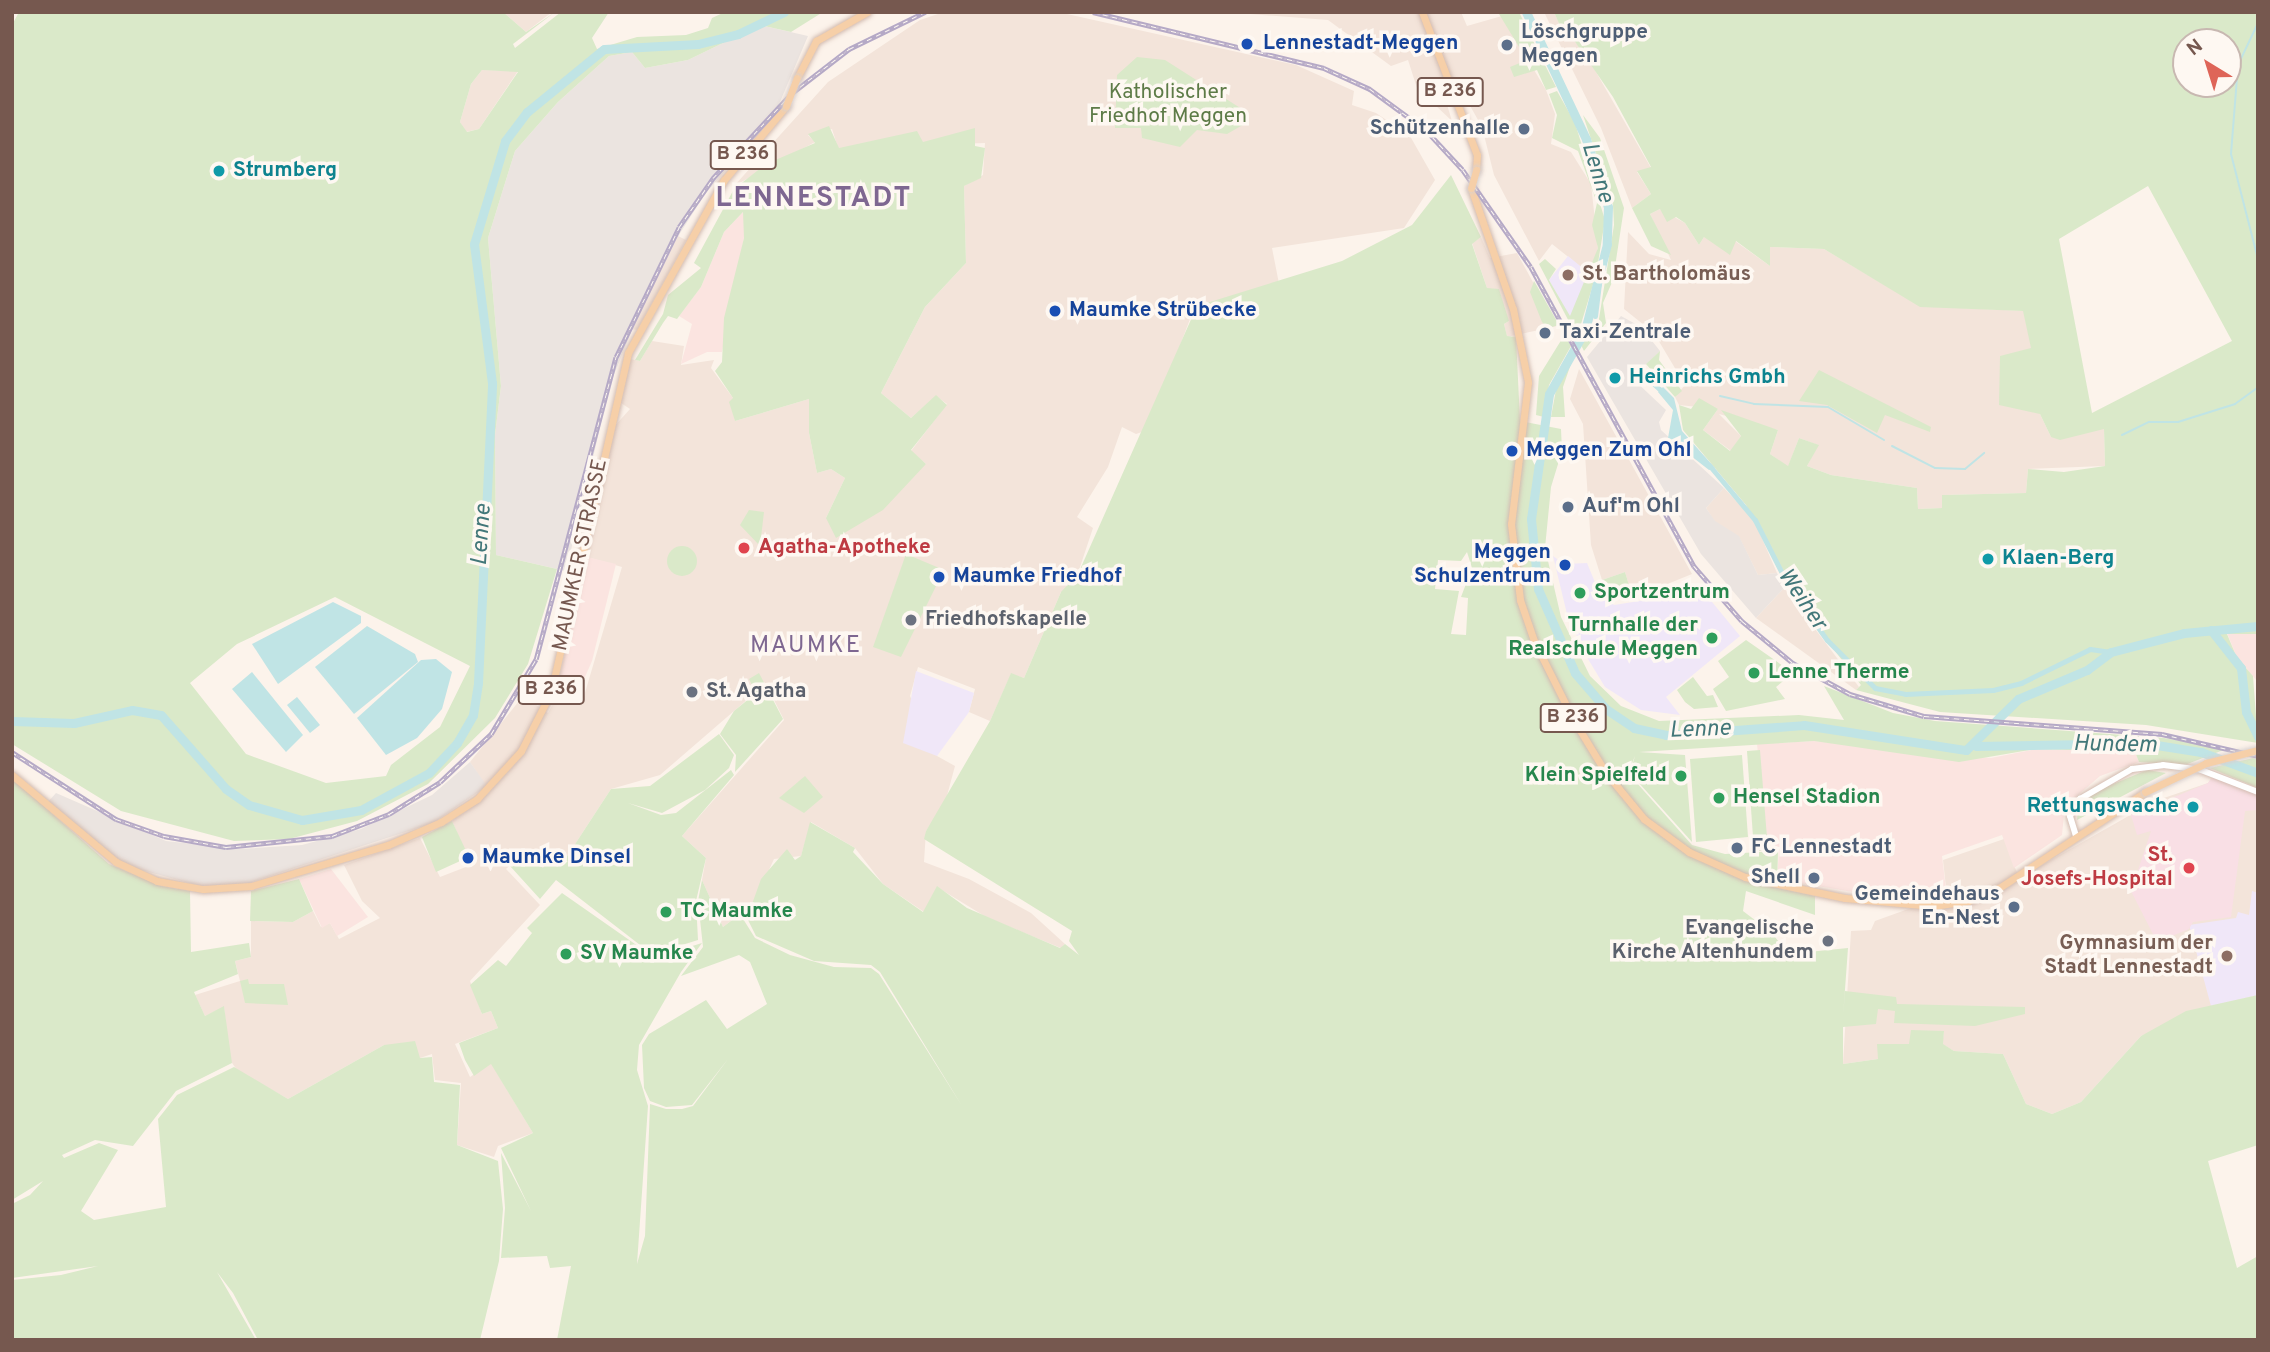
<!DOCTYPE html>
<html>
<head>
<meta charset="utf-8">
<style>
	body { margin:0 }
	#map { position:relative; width:2270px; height:1352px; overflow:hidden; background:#fcf3eb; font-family:Overpass,sans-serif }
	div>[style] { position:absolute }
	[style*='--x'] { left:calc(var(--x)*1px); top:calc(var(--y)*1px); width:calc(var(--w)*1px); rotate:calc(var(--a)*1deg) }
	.residential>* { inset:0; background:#f3e4da }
	.commercial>* { inset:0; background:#fbe4e0 }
	.industrial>* { inset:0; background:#ebe4e0 }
	.education>* { inset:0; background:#f0e7f8 }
	.medical>* { inset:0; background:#f9dfe5 }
	.green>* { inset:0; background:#dae9c9 }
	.round { border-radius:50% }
	.water>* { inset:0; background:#c0e4e5 }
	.stream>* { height:2px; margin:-1px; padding:0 1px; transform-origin:1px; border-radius:1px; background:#c0e4e5 }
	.canal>* { height:5px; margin:-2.5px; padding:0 2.5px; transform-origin:2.5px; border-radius:2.5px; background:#c0e4e5 }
	.river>* { height:9px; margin:-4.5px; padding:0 4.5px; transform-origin:4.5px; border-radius:4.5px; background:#c0e4e5 }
	.roads { filter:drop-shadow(0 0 2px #d3bcb1) drop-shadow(0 0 2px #d3bcb1) }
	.secondary>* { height:6px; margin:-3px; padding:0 3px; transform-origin:3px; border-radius:3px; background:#fff }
	.primary>* { height:7px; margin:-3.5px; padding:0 3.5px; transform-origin:3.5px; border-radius:3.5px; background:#f6cfa8 }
	.rail>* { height:4.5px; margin-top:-2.25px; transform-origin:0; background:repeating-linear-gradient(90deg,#fef8f2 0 5px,#b5a9c6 0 10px); box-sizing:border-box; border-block:2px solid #b5a9c6 }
	.bridges { filter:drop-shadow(0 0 2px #d9d0ce) drop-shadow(0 0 2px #d9d0ce) }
	.primary-bridge>* { height:7px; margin:-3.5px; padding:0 3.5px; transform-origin:3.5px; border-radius:3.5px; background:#f6cfa8 }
	.dots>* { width:19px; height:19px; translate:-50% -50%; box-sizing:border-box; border:4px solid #fef8f2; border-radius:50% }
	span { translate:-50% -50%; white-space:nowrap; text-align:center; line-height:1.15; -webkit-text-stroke:7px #fef8f2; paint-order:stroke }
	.shield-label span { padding:2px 5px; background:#fef8f2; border:2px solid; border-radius:5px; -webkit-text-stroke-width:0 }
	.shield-label { font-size:19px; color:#76584f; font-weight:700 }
	.service-label { font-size:21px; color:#4e5e75; font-weight:700 }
	.left { translate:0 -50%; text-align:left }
	.right { translate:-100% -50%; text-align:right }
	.transit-label { font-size:21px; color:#164399; font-weight:700 }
	.park-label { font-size:21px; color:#5d7b47 }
	.culture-label { font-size:21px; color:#0d838f; font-weight:700 }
	.education-label { font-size:21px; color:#785e54; font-weight:700 }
	.health-label { font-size:21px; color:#be3a42; font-weight:700 }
	.street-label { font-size:21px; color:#76584f }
	.leisure-label { font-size:21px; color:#27864d; font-weight:700 }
	.worship-label { font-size:21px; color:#5b616d; font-weight:700 }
	.water-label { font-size:23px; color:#427779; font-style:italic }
	.quarter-label { font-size:24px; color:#7e6791; letter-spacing:2px }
	.district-label { font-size:28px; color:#7e6791; font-weight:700; letter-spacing:2px }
	.frame { position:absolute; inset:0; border:14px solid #76584f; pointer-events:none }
	.north { position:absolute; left:2172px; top:28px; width:70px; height:70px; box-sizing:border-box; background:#fef8f2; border:2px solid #c8b8b1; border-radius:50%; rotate:322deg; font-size:19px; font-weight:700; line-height:28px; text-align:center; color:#76584f }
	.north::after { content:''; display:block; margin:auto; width:24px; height:32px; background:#de6558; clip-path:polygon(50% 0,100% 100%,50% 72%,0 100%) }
</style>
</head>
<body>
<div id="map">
	<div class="residential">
		<div style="clip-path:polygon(503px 12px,552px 12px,526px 32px)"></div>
		<div style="clip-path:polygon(944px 12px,1058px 12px,1296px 65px,1354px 91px,1352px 105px,1376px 113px,1410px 136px,1435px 180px,1404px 228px,1272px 248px,1283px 304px,1190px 319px,1148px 430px,1136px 434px,1122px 427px,1108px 467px,1077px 517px,1093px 528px,1070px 597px,1061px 592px,1024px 678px,1011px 674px,990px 721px,969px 712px,975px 689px,918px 667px,910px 696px,937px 756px,955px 766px,945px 803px,926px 831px,924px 862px,969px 879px,1031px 913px,1065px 944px,1061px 948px,986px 917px,937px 887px,924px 912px,883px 884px,855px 848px,811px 822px,801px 856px,774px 859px,747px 918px,741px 913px,723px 927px,702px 880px,706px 858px,682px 836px,784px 720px,769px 690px,756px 692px,660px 775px,611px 789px,564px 861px,549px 860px,544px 869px,524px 852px,506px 869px,540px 905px,470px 981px,482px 1014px,491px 1011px,498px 1028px,455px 1044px,470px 1077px,491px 1063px,533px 1133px,498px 1146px,494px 1157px,457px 1145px,461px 1083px,435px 1080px,432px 1054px,420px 1058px,384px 1045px,288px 1099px,237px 1070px,230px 1060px,224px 1007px,205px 1016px,195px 995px,240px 981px,235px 961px,251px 957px,251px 921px,293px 922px,313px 911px,321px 927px,330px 923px,339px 939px,380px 918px,362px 901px,344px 865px,420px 838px,440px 877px,471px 865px,452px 821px,490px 792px,470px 762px,523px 696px,548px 713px,557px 697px,582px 703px,622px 567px,587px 557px,613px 428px,630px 409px,618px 401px,630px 359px,640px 361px,652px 341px,684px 346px,681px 365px,714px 360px,711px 368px,733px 398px,735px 421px,809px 399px,809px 433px,817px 473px,831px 469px,845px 478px,826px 518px,926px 464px,911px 451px,947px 404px,936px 396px,911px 418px,881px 393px,925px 307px,966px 263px,964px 186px,983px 175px,985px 143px,838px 148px,832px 129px,808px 135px,815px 142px,734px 186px,828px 82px,920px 20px)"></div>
		<div style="clip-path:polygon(1225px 12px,1461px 12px,1467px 26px,1502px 16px,1546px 90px,1555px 114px,1551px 144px,1571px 152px,1591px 184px,1598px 248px,1591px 275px,1552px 244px,1539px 261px,1494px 175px,1482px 127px,1456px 81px,1440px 82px,1452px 121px,1417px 88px,1408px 60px,1391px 66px,1328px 20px)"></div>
		<div style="clip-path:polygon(1544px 12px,1554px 12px,1564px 34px,1569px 33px,1592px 65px,1651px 168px,1637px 172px,1651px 194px,1632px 208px,1601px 128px)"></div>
		<div style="clip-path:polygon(482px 70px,518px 71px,479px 129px,466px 132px,460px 122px,471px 84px)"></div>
		<div style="clip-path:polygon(1660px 209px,1685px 223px,1699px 245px,1704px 237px,1735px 241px,1770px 266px,1770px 247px,1824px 249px,1920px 306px,2024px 311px,2032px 332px,2040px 414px,2051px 437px,2104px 428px,2105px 466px,2028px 469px,2026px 493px,1942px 495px,1942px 508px,1918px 509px,1917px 488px,1831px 475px,1807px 466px,1818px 445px,1799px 438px,1788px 467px,1770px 454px,1778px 430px,1719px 414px,1741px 436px,1731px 451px,1703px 430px,1718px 409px,1679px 405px,1675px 397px,1685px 385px,1654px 333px,1624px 309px,1628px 232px,1649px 254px,1671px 260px,1650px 214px)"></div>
		<div style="clip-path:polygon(678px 236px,686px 240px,637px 330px,631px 329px)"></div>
		<div style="clip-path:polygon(1481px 237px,1490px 258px,1517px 253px,1557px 326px,1507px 337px,1504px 324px,1509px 321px,1487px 288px,1472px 243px)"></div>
		<div style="clip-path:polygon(1579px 369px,1692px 574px,1633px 598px,1625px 572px,1602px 580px,1591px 545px,1583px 424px,1570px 399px)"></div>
		<div style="clip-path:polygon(1724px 488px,1754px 520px,1777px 573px,1758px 575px,1739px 537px,1715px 522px,1706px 508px)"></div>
		<div style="clip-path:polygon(1784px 588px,1859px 687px,1856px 690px,1756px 618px)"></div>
		<div style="clip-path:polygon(2214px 774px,2258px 792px,2258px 995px,2211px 1006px,2141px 1036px,2081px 1102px,2052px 1114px,2026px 1104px,2003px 1054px,1954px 1051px,1942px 1044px,1944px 1032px,1909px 1044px,1878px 1045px,1878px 1059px,1843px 1064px,1851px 931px,1871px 930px,1875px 921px,1911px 908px,1948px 906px,1943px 860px,2004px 839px,2019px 878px,2155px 801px,2208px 783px)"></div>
	</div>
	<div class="commercial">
		<div style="clip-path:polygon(744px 211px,744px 238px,722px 352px,707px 352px,681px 364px,692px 324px,679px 316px,701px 287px,724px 232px)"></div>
		<div style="clip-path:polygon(587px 557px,616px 564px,592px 661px,577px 695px,557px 688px)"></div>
		<div style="clip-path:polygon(2227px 633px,2258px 634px,2258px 682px,2237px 658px)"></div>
		<div style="clip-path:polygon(1814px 741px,1991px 758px,2036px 749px,2135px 752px,2139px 762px,2100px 776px,2077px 796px,2064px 814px,2062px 835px,2014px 868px,2002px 835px,1942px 856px,1947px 898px,1882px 897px,1777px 879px,1779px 850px,1768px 850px,1757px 744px)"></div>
		<div style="clip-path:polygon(331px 869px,368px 917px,337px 936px,330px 923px,322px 928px,299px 879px)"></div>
	</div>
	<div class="industrial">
		<div style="clip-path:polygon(760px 25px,808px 36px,774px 116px,705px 194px,656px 271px,611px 382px,566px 571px,496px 555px,495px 435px,501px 386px,488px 238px,515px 151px,558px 102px,609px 56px,632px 52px,645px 68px,688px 60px)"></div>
		<div style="clip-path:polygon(1621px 316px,1641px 327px,1660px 351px,1632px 378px,1666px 410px,1659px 422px,1661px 430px,1724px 488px,1706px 508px,1715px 521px,1739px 536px,1758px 575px,1777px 573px,1784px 588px,1756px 618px,1701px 554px,1587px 357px)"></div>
		<div style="clip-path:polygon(470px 762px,487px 786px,433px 823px,249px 883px,204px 887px,127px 866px,47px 803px,56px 793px,166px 841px,240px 849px,302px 845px,361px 829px,432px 795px)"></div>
	</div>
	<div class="education">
		<div style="clip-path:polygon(1568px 256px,1591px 275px,1570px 317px,1549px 280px)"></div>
		<div style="clip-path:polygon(1553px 556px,1564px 564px,1587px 563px,1599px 592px,1614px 605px,1703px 591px,1740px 636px,1666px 697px,1680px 715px,1641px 710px,1605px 687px,1585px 654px,1567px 614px)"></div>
		<div style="clip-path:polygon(916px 671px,974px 693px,969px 712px,937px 756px,903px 743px)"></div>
		<div style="clip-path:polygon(2252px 891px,2258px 893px,2258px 995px,2211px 1006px,2189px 925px,2236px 918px,2238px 912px,2249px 915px)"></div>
	</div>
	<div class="medical">
		<div style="clip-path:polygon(2214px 774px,2258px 792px,2258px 810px,2245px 811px,2231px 917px,2193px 922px,2189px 929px,2157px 942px,2131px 891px,2151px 831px,2137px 835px,2131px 815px,2208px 783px)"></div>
	</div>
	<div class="green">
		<div style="clip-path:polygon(evenodd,19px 12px,503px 12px,526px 32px,555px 12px,513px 44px,515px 48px,561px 12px,609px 12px,592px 38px,597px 49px,637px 37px,686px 35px,708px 28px,712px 18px,725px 12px,823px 12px,791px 32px,760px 25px,688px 60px,645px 68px,632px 52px,609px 56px,558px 102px,515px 151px,488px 238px,501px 386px,495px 435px,496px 555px,557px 569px,528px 664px,495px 718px,428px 784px,357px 821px,289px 839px,234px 841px,121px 811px,12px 744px,12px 25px,19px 12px,482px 70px,518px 72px,479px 129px,467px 132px,460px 122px,471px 84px,482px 70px,19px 12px,335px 597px,470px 666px,440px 727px,391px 765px,386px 776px,326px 783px,246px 754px,190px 683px,237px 644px,335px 597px)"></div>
		<div style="clip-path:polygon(1519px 12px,1539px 53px,1556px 87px,1546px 90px,1537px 70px,1514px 77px,1510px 67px,1527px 60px,1499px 14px)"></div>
		<div style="clip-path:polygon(evenodd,1554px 12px,2258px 12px,2258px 634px,2227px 634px,2237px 658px,2253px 676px,2258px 743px,2146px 725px,1940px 712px,1856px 690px,1861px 685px,1789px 591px,1746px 505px,1683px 430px,1679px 405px,1691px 409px,1699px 398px,1718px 409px,1703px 430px,1730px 451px,1741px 436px,1721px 410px,1778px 430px,1770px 454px,1788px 466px,1799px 438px,1819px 445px,1807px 466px,1831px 475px,1917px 488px,1918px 509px,1942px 508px,1942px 495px,2026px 493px,2028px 469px,2064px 472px,2105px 466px,2104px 429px,2060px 440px,2051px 437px,2040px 414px,1999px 405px,2000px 356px,2031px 348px,2023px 311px,1920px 307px,1824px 249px,1770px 247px,1770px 266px,1736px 241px,1730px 255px,1704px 237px,1699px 245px,1685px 223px,1676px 217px,1667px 222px,1660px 209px,1650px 214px,1671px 255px,1651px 246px,1632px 208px,1651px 194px,1637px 171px,1651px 167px,1613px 97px,1569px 33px,1564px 35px,1554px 12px,2228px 42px,2228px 84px,2186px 84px,2186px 42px,2228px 42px,1554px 12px,2148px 186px,2232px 341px,2092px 413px,2059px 239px,2148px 186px)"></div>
		<div style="clip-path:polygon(1137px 57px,1165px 60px,1245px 111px,1248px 122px,1227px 134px,1197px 130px,1180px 147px,1142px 138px,1141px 128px,1115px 128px,1117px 75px)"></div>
		<div style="clip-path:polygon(1557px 91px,1575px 123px,1605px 220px,1596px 275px,1577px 337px,1539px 264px,1545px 259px,1556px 269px,1549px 280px,1570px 316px,1598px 248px,1592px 225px,1597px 203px,1578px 151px,1552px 138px,1557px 115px,1549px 94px)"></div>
		<div style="clip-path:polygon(1583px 115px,1600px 138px,1624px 208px,1613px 280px,1603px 303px,1606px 323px,1584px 351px,1581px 345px,1598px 325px,1614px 225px,1613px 205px)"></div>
		<div style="clip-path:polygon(829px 126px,839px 148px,917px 131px,923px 142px,975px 128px,975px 146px,985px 148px,981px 178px,964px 186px,966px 263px,925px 307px,881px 393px,911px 418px,936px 395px,947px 405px,911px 450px,926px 464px,883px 510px,836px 538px,826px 518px,845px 478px,831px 469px,817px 473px,809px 433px,809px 399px,735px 421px,729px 402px,733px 398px,715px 371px,722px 362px,724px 318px,744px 238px,743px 212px,724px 232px,701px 287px,677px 319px,668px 316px,663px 323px,640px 361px,635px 360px,663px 314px,668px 295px,701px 268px,694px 263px,734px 189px,766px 164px,815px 143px,808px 134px)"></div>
		<div style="clip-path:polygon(evenodd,1451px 175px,1481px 237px,1472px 244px,1487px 288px,1499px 289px,1509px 321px,1504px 324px,1507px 336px,1516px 337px,1520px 421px,1561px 429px,1562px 451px,1551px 487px,1545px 548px,1561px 617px,1590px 676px,1621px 706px,1659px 721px,1799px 715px,1844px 720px,1824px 686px,1893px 713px,1935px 721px,2164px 738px,2226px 749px,2185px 765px,2139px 762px,2135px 752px,2036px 749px,1959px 762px,1814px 741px,1639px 752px,1685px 755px,1692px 842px,1630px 773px,1635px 756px,1628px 773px,1692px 845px,1725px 854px,1778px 851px,1777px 888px,1815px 896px,1815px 915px,1746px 891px,1743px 911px,1772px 933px,1788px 954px,1848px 948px,1843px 1017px,1845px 991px,1896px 997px,1897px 1004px,2025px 1007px,2025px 1014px,1975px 1026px,1894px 1023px,1895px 1011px,1878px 1009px,1876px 1024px,1843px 1027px,1843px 1064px,1878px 1059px,1877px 1044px,1909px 1044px,1911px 1030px,1944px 1031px,1943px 1044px,1954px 1051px,2003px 1054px,2026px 1104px,2052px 1114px,2081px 1102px,2141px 1036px,2186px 1011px,2258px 995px,2258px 1145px,2208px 1161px,2237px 1268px,2258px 1256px,2258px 1340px,557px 1340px,571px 1266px,550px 1268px,547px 1256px,501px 1258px,505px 1208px,501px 1153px,531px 1211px,501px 1148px,533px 1133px,491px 1064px,474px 1076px,465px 1060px,459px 1043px,498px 1028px,491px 1011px,482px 1014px,470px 985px,498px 960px,506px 966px,532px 933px,527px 928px,562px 893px,645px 951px,673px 952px,702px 943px,681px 972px,639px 1045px,637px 1070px,648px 1106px,637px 1264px,645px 1236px,650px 1104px,666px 1109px,682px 1109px,693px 1106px,728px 1059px,692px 1105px,666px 1107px,650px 1101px,644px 1088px,642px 1045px,649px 1034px,706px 1000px,727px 1029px,767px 1004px,750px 962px,739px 955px,681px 976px,703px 947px,698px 901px,702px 880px,723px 927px,740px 914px,755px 938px,790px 955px,834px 967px,871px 968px,879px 974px,962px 1106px,880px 972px,871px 965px,814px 961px,756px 936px,747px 918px,761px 879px,787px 849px,795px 860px,801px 856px,810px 822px,855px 848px,853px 852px,883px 884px,923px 912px,937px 886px,967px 908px,1060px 948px,1065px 944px,1079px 955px,1069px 941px,1072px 931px,924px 839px,926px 831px,990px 721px,1011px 673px,1024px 678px,1061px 592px,1078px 574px,1197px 306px,1342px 261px,1412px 225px,1451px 175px,1467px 552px,1472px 568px,1461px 597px,1468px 598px,1466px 635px,1451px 634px,1459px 591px,1435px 589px,1438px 560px,1461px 561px,1467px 552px)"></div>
		<div style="clip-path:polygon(1534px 281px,1537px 286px,1559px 325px,1548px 328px,1542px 322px,1530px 292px)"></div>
		<div style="clip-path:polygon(1565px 334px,1571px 346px,1549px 385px,1544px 417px,1536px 415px,1539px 376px)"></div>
		<div style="clip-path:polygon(1660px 351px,1659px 360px,1682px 391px,1675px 397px,1646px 364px)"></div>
		<div style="clip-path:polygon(1575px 352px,1563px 387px,1565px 417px,1551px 417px,1557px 384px)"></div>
		<div style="clip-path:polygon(1819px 370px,1931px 427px,1930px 432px,1885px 415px,1877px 433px,1827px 405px,1799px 401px)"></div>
		<div style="clip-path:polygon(749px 510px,764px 512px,760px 546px,740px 525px)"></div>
		<div class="round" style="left:667px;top:546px;width:30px;height:30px"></div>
		<div style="clip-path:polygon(906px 554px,944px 570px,901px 657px,873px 647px)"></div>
		<div style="clip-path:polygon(1625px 572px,1633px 598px,1618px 596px,1602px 580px)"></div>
		<div style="clip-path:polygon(1746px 640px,1793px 673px,1776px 687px,1785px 699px,1726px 711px,1713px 689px,1729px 677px,1718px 661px)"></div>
		<div style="clip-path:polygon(759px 673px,783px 719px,735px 772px,736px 755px,720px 734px,734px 711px,756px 693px,749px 679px)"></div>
		<div style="clip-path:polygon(1693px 677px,1707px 696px,1713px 695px,1718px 707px,1694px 709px,1685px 702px,1677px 690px)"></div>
		<div style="clip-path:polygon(719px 734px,734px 755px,729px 768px,705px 790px,662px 813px,628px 803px,661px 815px,676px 813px,731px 770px,734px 775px,682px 836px,706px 858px,696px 901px,698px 940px,666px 950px,640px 945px,556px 880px,540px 899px,510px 866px,524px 851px,543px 868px,549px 860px,564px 861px,611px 789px,650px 786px)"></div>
		<div style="clip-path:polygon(1760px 750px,1768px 850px,1754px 851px,1747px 751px)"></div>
		<div style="clip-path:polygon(1742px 755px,1748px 837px,1696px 842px,1690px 759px)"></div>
		<div style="clip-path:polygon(2253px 758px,2258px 760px,2258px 788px,2210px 768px)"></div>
		<div style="clip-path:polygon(2147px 770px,2166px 773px,2077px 820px,2078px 809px,2094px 792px)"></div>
		<div style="clip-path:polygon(805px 776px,823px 797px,804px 813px,779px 798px)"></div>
		<div style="clip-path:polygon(12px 778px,109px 864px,161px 886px,190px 891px,191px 952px,249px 943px,251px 957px,235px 961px,238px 974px,194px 992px,205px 1016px,224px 1006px,232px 1063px,176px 1091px,133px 1146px,95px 1140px,62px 1155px,64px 1158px,99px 1143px,118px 1150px,81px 1211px,94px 1220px,166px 1207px,158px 1119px,177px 1095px,234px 1067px,288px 1099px,384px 1045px,415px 1041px,420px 1058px,432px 1057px,434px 1082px,460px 1085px,457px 1145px,498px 1161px,503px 1209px,499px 1261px,480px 1340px,258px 1340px,233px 1293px,217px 1272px,256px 1340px,12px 1340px,12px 1280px,61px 1275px,98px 1266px,12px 1278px,12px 1204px,30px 1195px,43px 1181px,12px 1200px)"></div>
		<div style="clip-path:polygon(452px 821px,469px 857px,436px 872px,422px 837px)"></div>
		<div style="clip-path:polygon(299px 879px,313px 911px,293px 922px,250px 921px,251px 891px)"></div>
		<div style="clip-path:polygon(248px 979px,249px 984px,284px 984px,288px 1005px,245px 1003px,240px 981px)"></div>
	</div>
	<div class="water">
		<div style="clip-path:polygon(1663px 387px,1674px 398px,1682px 431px,1715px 468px,1709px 470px,1668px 438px,1673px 410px,1658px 392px)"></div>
		<div style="clip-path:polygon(333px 602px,361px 616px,361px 623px,278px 684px,252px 644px)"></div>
		<div style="clip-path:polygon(367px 626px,415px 654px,418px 662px,354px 714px,315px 667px)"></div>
		<div style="clip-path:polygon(436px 659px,452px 672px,442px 709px,417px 738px,386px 755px,357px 718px,421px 660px)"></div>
		<div style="clip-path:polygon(252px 672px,303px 735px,286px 752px,232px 689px)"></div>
		<div style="clip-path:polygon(297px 697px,320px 725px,310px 733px,287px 705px)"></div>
	</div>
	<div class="stream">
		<div style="--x:2258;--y:23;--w:47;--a:115.5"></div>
		<div style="--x:2238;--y:65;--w:89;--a:94.5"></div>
		<div style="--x:2231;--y:154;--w:108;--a:75.6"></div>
		<div style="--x:1720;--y:396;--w:35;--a:13"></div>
		<div style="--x:1754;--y:404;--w:74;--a:2.3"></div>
		<div style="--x:1828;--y:407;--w:65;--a:30.5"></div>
		<div style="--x:2122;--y:435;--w:30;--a:-26"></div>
		<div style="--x:2149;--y:422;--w:29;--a:0"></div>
		<div style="--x:2178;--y:422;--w:60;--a:-17.5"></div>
		<div style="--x:2235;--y:404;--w:29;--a:-36"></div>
		<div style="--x:1892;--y:446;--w:48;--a:27.1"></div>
		<div style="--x:1935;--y:468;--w:30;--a:2"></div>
		<div style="--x:1965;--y:469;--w:25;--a:-40"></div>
	</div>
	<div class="canal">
		<div style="--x:1595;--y:316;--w:34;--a:-83"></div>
		<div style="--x:1646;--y:377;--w:25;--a:42"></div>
		<div style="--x:1709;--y:465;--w:72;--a:50.1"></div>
		<div style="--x:1755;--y:520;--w:73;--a:63.1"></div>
		<div style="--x:1788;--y:585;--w:67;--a:54.7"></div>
		<div style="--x:1827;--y:640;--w:68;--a:45"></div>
		<div style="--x:1875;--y:688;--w:31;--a:11"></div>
		<div style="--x:1905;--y:694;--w:88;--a:-2.6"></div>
		<div style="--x:1993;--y:690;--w:29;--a:-14"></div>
		<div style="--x:2021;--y:683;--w:77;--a:-26.2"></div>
		<div style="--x:2090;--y:649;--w:21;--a:8"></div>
	</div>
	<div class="river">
		<div style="--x:1526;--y:12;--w:140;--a:64.7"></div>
		<div style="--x:1586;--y:139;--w:71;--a:72.1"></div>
		<div style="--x:1608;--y:207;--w:37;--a:92"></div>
		<div style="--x:1607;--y:244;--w:89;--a:104.3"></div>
		<div style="--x:1585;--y:330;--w:73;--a:119.4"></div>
		<div style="--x:1549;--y:394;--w:126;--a:98.2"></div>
		<div style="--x:1531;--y:519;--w:70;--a:84.3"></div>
		<div style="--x:1538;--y:589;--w:92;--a:66.2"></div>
		<div style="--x:1575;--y:673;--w:48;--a:49.3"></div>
		<div style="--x:1606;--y:709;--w:34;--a:34"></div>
		<div style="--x:1634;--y:728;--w:33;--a:12"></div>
		<div style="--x:1666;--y:735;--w:138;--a:-4.1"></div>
		<div style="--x:1804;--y:725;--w:164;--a:8.8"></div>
		<div style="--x:1966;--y:750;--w:73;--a:-44.4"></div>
		<div style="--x:2018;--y:699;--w:75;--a:-22.8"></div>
		<div style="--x:2087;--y:670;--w:30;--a:-37"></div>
		<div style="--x:2111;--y:652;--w:75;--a:-14.6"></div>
		<div style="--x:2184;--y:633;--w:74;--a:-5.4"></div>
		<div style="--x:2211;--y:630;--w:48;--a:51.7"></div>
		<div style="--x:2241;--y:668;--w:44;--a:83.5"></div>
		<div style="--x:2246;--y:712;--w:28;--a:64"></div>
		<div style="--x:12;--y:721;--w:62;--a:1.8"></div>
		<div style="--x:74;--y:723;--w:59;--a:-12.6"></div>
		<div style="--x:132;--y:710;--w:29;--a:10"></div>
		<div style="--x:161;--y:715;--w:98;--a:48.7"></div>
		<div style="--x:226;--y:789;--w:28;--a:35"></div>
		<div style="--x:249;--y:805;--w:55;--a:15.8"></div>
		<div style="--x:302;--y:820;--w:60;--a:-9.6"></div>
		<div style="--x:361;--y:810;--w:77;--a:-28.6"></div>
		<div style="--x:429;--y:773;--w:41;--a:-47"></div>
		<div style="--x:457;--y:743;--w:32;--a:-60"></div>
		<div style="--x:473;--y:715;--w:32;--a:-81"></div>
		<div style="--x:478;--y:683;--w:300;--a:-87.3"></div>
		<div style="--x:492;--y:383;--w:140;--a:-97.4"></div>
		<div style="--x:474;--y:244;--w:108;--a:-73.2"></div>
		<div style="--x:505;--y:141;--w:36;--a:-53"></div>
		<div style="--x:527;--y:112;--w:99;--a:-39.3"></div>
		<div style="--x:604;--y:49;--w:94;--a:-3"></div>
		<div style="--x:698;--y:44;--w:41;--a:-14"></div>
		<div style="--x:738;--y:34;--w:51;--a:-25.6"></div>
		<div style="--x:1976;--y:746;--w:168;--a:-1"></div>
		<div style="--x:2144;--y:743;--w:58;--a:9"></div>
		<div style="--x:2201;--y:752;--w:61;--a:20.2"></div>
	</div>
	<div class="roads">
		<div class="secondary">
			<div style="--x:2076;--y:836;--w:21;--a:-107"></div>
			<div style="--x:2070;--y:816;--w:20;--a:-60"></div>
			<div style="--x:2080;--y:799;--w:60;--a:-30"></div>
			<div style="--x:2132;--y:769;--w:31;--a:-7"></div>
			<div style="--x:2163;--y:765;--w:38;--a:7"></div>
			<div style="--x:2201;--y:770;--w:61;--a:21.1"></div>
		</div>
		<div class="primary">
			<div style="--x:1422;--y:12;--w:153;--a:69"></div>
			<div style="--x:1477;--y:155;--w:15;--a:94"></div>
			<div style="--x:797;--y:78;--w:42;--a:-62.8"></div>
			<div style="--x:816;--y:41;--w:59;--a:-29.6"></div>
			<div style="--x:1471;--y:188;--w:128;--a:70.9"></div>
			<div style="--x:1513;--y:309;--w:75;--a:78.4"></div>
			<div style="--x:1528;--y:382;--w:143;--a:96.8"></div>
			<div style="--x:1511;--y:524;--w:77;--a:83.2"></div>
			<div style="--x:1520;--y:600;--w:43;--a:71.1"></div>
			<div style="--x:1534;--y:641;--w:87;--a:63.4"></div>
			<div style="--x:1573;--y:719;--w:63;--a:58.6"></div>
			<div style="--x:1606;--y:773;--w:60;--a:50.4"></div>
			<div style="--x:1644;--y:819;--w:56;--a:36.3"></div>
			<div style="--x:1689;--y:852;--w:61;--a:24.1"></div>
			<div style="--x:1745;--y:877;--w:102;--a:11.9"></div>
			<div style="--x:1845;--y:898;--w:88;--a:5.2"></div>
			<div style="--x:1933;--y:906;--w:35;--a:-8"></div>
			<div style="--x:1968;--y:901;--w:34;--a:-23"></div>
			<div style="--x:1999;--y:888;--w:175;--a:-33.3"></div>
			<div style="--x:12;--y:775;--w:136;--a:39.9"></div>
			<div style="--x:116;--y:862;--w:45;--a:24.9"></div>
			<div style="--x:157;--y:881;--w:47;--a:9.9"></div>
			<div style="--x:203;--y:889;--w:48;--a:-3.6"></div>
			<div style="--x:251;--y:886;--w:143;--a:-16.7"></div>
			<div style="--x:388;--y:845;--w:58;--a:-23.5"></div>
			<div style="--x:441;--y:822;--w:43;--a:-32.6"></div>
			<div style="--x:477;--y:799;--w:65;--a:-47.5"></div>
			<div style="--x:521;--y:751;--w:66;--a:-63"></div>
			<div style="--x:551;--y:692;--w:348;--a:-77.2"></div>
			<div style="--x:628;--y:353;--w:198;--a:-61"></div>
			<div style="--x:724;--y:180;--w:97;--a:-50"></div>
		</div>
	</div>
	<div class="rail">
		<div style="--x:1093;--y:12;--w:238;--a:13.6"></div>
		<div style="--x:1324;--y:68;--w:51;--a:24.5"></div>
		<div style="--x:1370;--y:89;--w:69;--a:36.2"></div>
		<div style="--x:1426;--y:130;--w:54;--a:47.2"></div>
		<div style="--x:1463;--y:170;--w:118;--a:55"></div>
		<div style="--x:1531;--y:267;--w:341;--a:61.4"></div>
		<div style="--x:1694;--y:566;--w:73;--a:48.9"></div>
		<div style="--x:1742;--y:621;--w:66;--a:39.5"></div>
		<div style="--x:1793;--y:663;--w:65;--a:28.5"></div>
		<div style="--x:1850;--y:694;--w:77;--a:16.6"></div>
		<div style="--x:1924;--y:716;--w:239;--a:4.3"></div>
		<div style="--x:2162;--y:734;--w:98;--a:12.9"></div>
		<div style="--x:12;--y:752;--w:124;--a:32.8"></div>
		<div style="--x:116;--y:819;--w:51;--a:19.5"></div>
		<div style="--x:164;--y:836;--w:63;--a:10.1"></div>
		<div style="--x:226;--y:847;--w:107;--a:-5.9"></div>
		<div style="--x:332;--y:836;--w:61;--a:-21.1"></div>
		<div style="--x:389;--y:814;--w:60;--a:-32.1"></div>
		<div style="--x:440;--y:782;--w:70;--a:-43.3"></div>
		<div style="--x:491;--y:734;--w:87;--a:-59"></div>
		<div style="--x:536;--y:659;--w:312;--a:-75.2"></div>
		<div style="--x:616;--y:357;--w:144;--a:-64.1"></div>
		<div style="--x:679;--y:227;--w:60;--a:-55.2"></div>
		<div style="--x:713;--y:178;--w:116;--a:-47.1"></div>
		<div style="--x:792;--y:93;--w:72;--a:-37.7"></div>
		<div style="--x:849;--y:49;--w:85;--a:-26"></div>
	</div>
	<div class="bridges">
		<div class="primary-bridge">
			<div style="--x:786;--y:106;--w:30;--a:-69"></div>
			<div style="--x:1471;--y:188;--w:19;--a:-74"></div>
			<div style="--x:2145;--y:792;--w:68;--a:-25.4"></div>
			<div style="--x:2206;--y:763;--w:54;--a:-14"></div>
		</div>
	</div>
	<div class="dots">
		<div style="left:1247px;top:44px;background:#1a4fb4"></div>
		<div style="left:1507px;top:45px;background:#5c6f8a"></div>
		<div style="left:1524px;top:129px;background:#5c6f8a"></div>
		<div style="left:219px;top:171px;background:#0f9aa8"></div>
		<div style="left:1568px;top:275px;background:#8d6e63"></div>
		<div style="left:1055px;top:311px;background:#1a4fb4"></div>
		<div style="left:1545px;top:333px;background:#5c6f8a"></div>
		<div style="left:1615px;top:378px;background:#0f9aa8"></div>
		<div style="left:1512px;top:451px;background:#1a4fb4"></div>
		<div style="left:1568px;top:507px;background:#5c6f8a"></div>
		<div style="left:744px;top:548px;background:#e0444e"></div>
		<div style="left:1988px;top:559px;background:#0f9aa8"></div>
		<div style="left:1565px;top:565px;background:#1a4fb4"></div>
		<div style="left:939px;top:577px;background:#1a4fb4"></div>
		<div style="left:1580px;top:593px;background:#2e9e5b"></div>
		<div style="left:911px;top:620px;background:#6b7280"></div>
		<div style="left:1712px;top:638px;background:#2e9e5b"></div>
		<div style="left:1754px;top:673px;background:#2e9e5b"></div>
		<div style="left:692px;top:692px;background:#6b7280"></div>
		<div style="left:1681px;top:776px;background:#2e9e5b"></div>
		<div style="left:1719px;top:798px;background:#2e9e5b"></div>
		<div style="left:2193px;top:807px;background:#0f9aa8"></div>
		<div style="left:1737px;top:848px;background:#5c6f8a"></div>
		<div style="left:468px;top:858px;background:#1a4fb4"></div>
		<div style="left:2189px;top:868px;background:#e0444e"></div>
		<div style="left:1814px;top:878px;background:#5c6f8a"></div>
		<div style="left:2014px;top:907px;background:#5c6f8a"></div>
		<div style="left:666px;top:912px;background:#2e9e5b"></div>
		<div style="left:1828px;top:941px;background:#6b7280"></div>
		<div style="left:566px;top:954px;background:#2e9e5b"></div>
		<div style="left:2227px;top:956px;background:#8d6e63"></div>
	</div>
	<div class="shield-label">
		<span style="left:1450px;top:92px">B 236</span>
		<span style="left:743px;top:155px">B 236</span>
		<span style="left:551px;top:690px">B 236</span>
		<span style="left:1573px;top:718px">B 236</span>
	</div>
	<div class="service-label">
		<span class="left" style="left:1521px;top:45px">Löschgruppe<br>Meggen</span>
		<span class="right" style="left:1510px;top:129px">Schützenhalle</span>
		<span class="left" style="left:1559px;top:333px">Taxi-Zentrale</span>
		<span class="left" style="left:1582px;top:507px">Auf'm Ohl</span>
		<span class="left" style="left:1751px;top:848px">FC Lennestadt</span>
		<span class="right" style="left:1800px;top:878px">Shell</span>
		<span class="right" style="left:2000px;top:907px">Gemeindehaus<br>En-Nest</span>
	</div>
	<div class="transit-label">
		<span class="left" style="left:1263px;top:44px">Lennestadt-Meggen</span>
		<span class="left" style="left:1069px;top:311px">Maumke Strübecke</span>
		<span class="left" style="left:1526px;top:451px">Meggen Zum Ohl</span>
		<span class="right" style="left:1551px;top:565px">Meggen<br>Schulzentrum</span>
		<span class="left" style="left:953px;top:577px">Maumke Friedhof</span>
		<span class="left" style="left:482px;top:858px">Maumke Dinsel</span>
	</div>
	<div class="park-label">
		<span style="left:1168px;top:105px">Katholischer<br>Friedhof Meggen</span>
	</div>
	<div class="culture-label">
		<span class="left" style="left:233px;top:171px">Strumberg</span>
		<span class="left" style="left:1629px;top:378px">Heinrichs Gmbh</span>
		<span class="left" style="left:2002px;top:559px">Klaen-Berg</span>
		<span class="right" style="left:2179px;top:807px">Rettungswache</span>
	</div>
	<div class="education-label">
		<span class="left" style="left:1582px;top:275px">St. Bartholomäus</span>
		<span class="right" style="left:2213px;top:956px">Gymnasium der<br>Stadt Lennestadt</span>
	</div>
	<div class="health-label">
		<span class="left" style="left:758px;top:548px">Agatha-Apotheke</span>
		<span class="right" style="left:2173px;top:868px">St.<br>Josefs-Hospital</span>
	</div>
	<div class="street-label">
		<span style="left:581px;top:555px;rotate:-78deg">MAUMKER STRASSE</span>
	</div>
	<div class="leisure-label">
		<span class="left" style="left:1594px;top:593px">Sportzentrum</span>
		<span class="right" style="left:1698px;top:638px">Turnhalle der<br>Realschule Meggen</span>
		<span class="left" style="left:1768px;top:673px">Lenne Therme</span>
		<span class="right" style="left:1667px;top:776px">Klein Spielfeld</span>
		<span class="left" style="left:1733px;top:798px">Hensel Stadion</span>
		<span class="left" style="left:680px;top:912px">TC Maumke</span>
		<span class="left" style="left:580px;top:954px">SV Maumke</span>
	</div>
	<div class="worship-label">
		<span class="left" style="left:925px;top:620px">Friedhofskapelle</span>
		<span class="left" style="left:706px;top:692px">St. Agatha</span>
		<span class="right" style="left:1814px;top:941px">Evangelische<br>Kirche Altenhundem</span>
	</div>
	<div class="water-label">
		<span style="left:1596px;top:173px;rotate:73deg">Lenne</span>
		<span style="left:483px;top:535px;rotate:-86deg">Lenne</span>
		<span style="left:1801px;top:600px;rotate:56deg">Weiher</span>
		<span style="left:1700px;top:731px;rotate:-2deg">Lenne</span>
		<span style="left:2115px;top:746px;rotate:1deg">Hundem</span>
	</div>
	<div class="quarter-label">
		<span style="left:806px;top:647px">MAUMKE</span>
	</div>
	<div class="district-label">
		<span style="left:814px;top:199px">LENNESTADT</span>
	</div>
	<div class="frame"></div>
	<div class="north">N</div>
</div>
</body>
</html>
